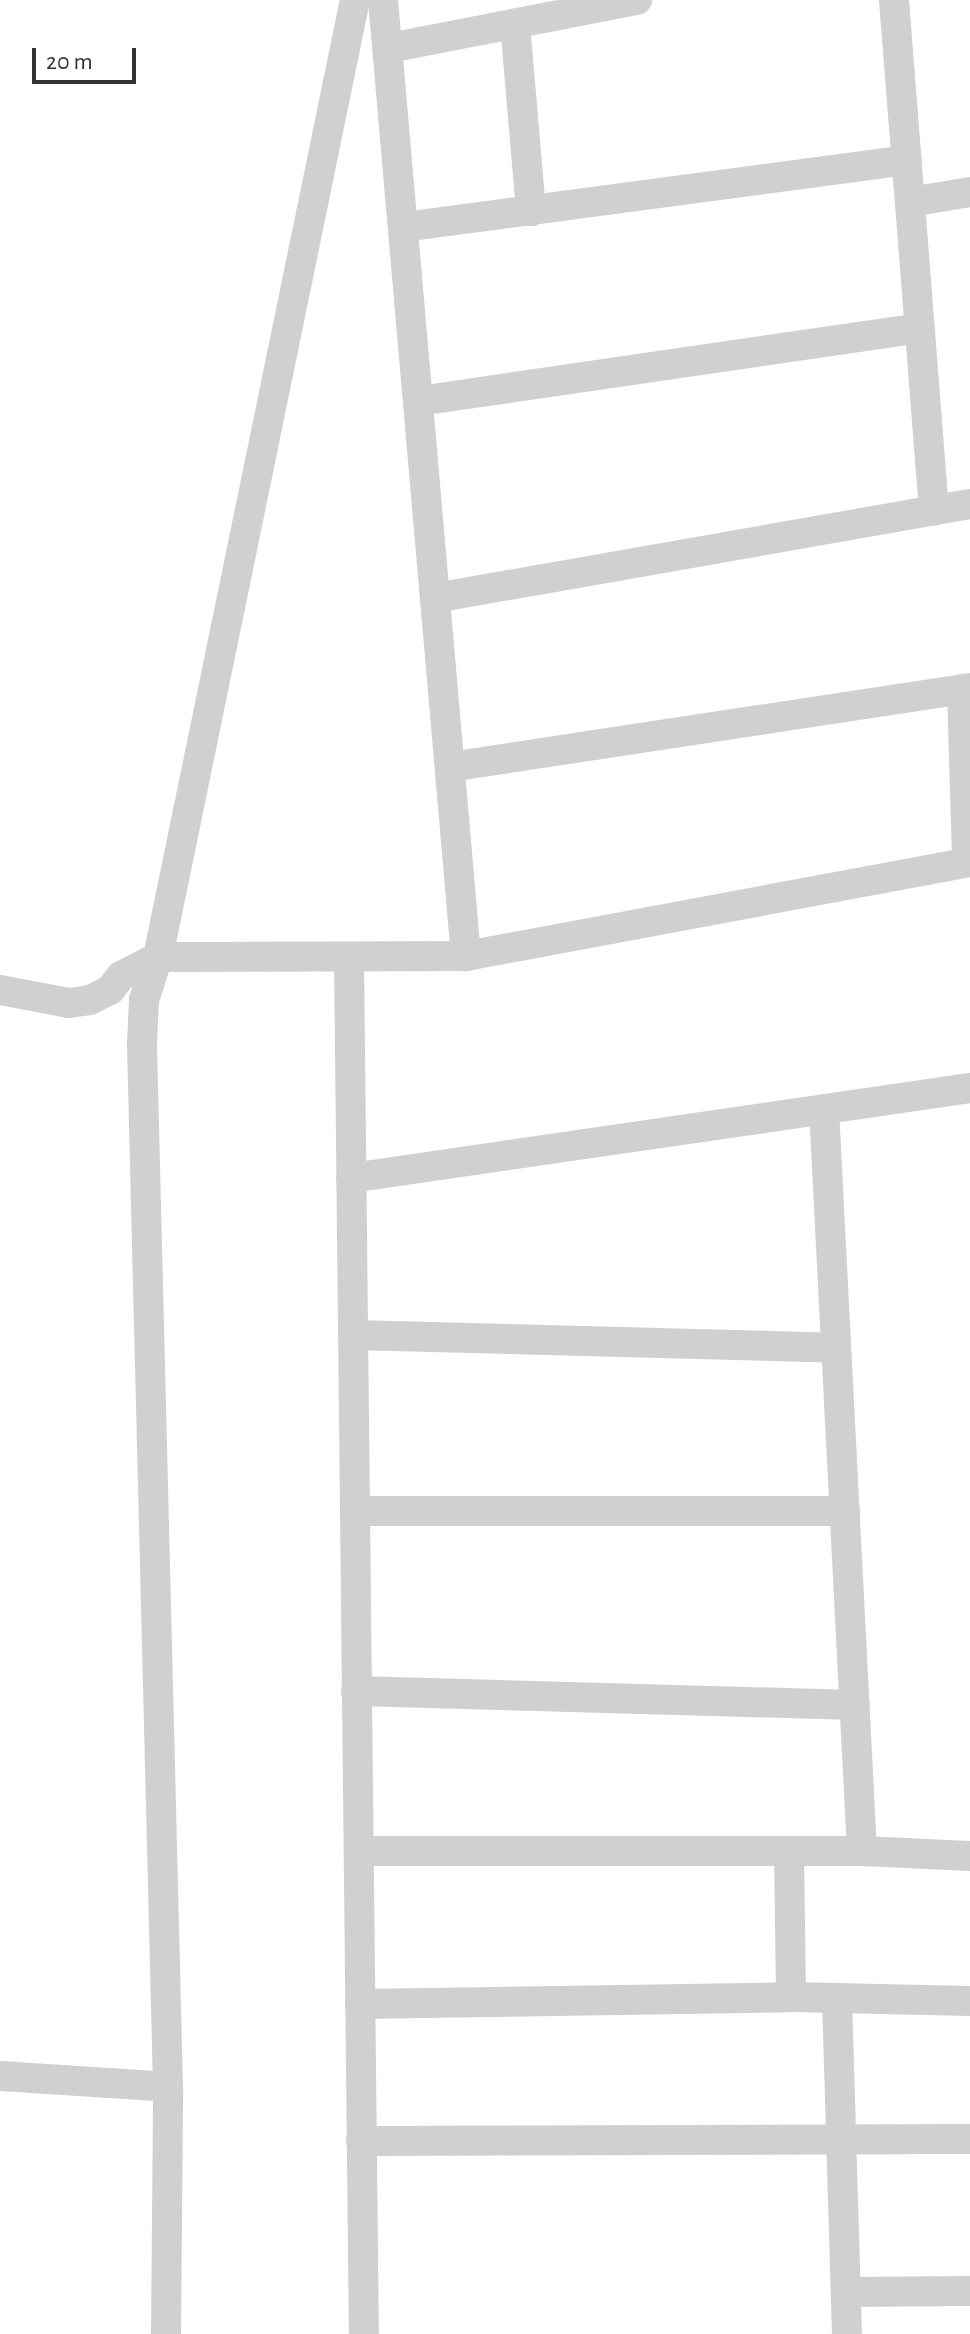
<!DOCTYPE html>
<html>
<head>
<meta charset="utf-8">
<style>
	body { margin:0 }
	#map { position:relative; width:970px; height:2334px; overflow:hidden; background:#fff; font-family:"Alegreya Sans",sans-serif }
	div>[style] { position:absolute }
	[style*='--x'] { left:calc(var(--x)*1px); top:calc(var(--y)*1px); width:calc(var(--w)*1px); rotate:calc(var(--a)*1deg) }
	.minor>* { height:30px; margin:-15px; padding:0 15px; transform-origin:15px; border-radius:15px; background:#d0d0d0 }
	span { translate:-50% -50%; white-space:nowrap; text-align:center; line-height:1.15; -webkit-text-stroke:8px #fff; paint-order:stroke }
	.scale { position:absolute; left:32px; top:48px; width:104px; height:36px; box-sizing:border-box; border:4px solid #333; border-top:0; padding-left:10px; font-size:24px; line-height:28px; white-space:nowrap; color:#333; -webkit-text-stroke:6px #fff; paint-order:stroke }
</style>
</head>
<body>
<div id="map">
	<div class="minor">
		<div style="--x:383;--y:0;--w:960;--a:85.04"></div>
		<div style="--x:894;--y:0;--w:512;--a:85.52"></div>
		<div style="--x:515;--y:24;--w:188;--a:85.1"></div>
		<div style="--x:389;--y:48;--w:253;--a:-11"></div>
		<div style="--x:910;--y:202;--w:61;--a:-9.5"></div>
		<div style="--x:404;--y:227;--w:507;--a:-7.59"></div>
		<div style="--x:419;--y:401;--w:506;--a:-8.29"></div>
		<div style="--x:435;--y:598;--w:543;--a:-9.97"></div>
		<div style="--x:962;--y:689;--w:173;--a:88.3"></div>
		<div style="--x:450;--y:767;--w:526;--a:-8.64"></div>
		<div style="--x:349;--y:957;--w:1377;--a:89.38"></div>
		<div style="--x:0;--y:990;--w:70;--a:10.7"></div>
		<div style="--x:69;--y:1003;--w:21;--a:-8"></div>
		<div style="--x:90;--y:1000;--w:22;--a:-27"></div>
		<div style="--x:110;--y:990;--w:18;--a:-52"></div>
		<div style="--x:121;--y:976;--w:42;--a:-27.2"></div>
		<div style="--x:158;--y:957;--w:308;--a:-0.2"></div>
		<div style="--x:466;--y:956;--w:513;--a:-10.56"></div>
		<div style="--x:824;--y:1109;--w:743;--a:87.07"></div>
		<div style="--x:351;--y:1178;--w:626;--a:-8.27"></div>
		<div style="--x:353;--y:1335;--w:483;--a:1.5"></div>
		<div style="--x:356;--y:1511;--w:489;--a:0"></div>
		<div style="--x:356;--y:1691;--w:499;--a:1.6"></div>
		<div style="--x:359;--y:1851;--w:503;--a:0"></div>
		<div style="--x:862;--y:1851;--w:108;--a:2.7"></div>
		<div style="--x:789;--y:1851;--w:146;--a:89.2"></div>
		<div style="--x:837;--y:1998;--w:336;--a:88.3"></div>
		<div style="--x:360;--y:2004;--w:431;--a:-0.9"></div>
		<div style="--x:791;--y:1997;--w:179;--a:1.3"></div>
		<div style="--x:0;--y:2076;--w:168;--a:3.7"></div>
		<div style="--x:361;--y:2141;--w:609;--a:-0.19"></div>
		<div style="--x:846;--y:2292;--w:124;--a:-0.5"></div>
		<div style="--x:166;--y:2334;--w:247;--a:-89.5"></div>
		<div style="--x:168;--y:2087;--w:1043;--a:-91.43"></div>
		<div style="--x:142;--y:1044;--w:44;--a:-87.4"></div>
		<div style="--x:144;--y:1000;--w:45;--a:-72"></div>
		<div style="--x:158;--y:957;--w:977;--a:-78.37"></div>
	</div>
	<div class="scale">20 m</div>
</div>
</body>
</html>
